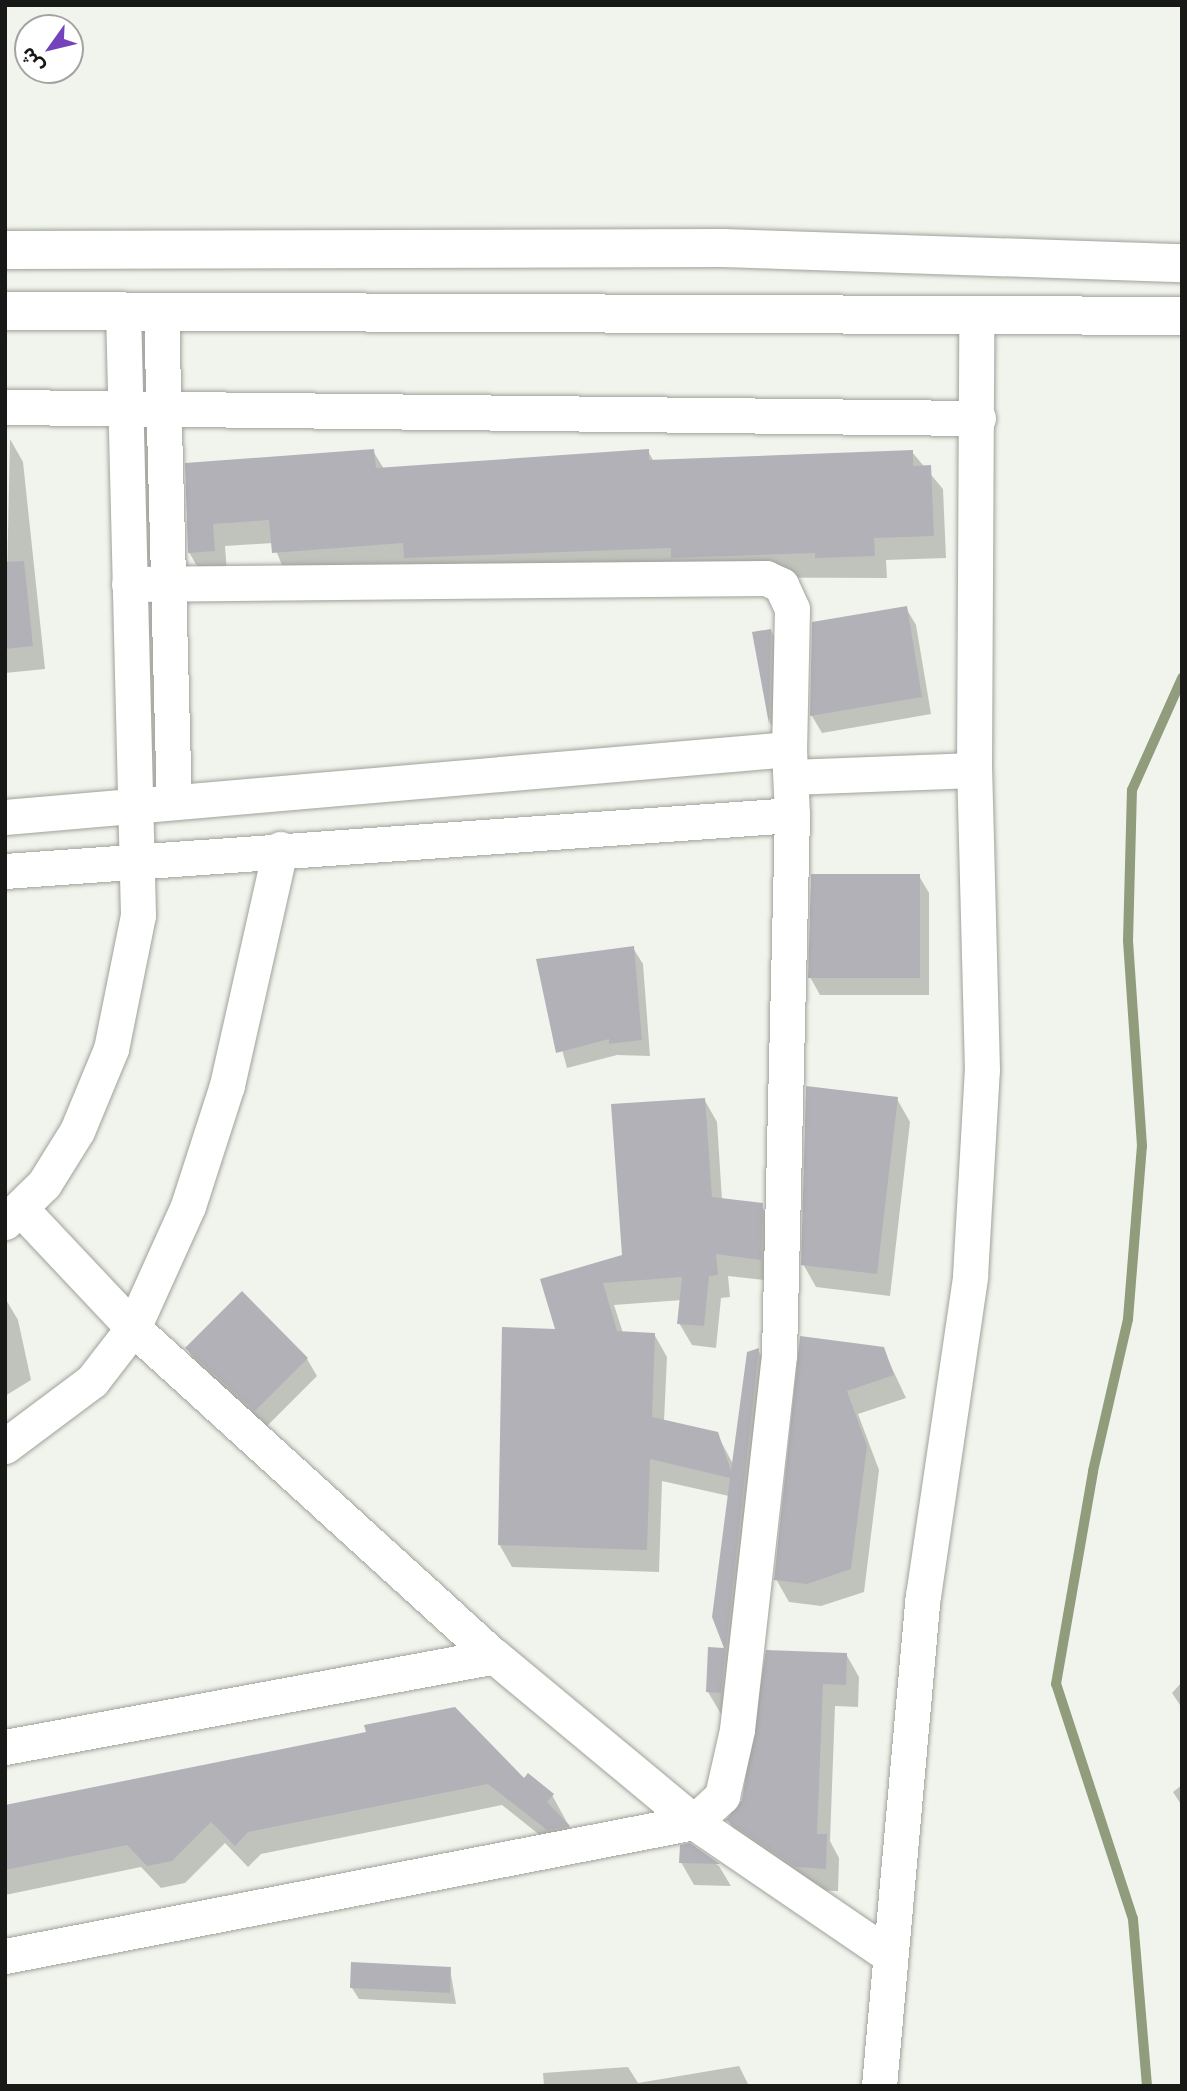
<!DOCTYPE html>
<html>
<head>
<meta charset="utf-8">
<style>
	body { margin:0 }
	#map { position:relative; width:1187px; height:2091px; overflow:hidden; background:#f1f4ec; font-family:"Source Sans 3","Noto Sans Arabic",sans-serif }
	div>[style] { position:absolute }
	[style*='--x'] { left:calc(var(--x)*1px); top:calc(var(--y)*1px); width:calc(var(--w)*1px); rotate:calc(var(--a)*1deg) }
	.shadow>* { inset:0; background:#0003 }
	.stream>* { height:10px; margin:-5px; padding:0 5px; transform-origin:5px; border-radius:5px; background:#919c7c }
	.building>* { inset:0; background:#b3b1b8 }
	.roads { filter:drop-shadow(0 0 2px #9fa29b) drop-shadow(0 0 2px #9fa29b) }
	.minor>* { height:35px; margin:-17.5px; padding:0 17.5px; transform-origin:17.5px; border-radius:17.5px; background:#fff }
	.highway>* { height:38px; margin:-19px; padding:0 19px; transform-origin:19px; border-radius:19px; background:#fff }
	span { translate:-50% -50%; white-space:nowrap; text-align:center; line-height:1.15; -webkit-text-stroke:7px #fff; paint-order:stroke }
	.frame { position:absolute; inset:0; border:7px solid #181916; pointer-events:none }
	.north { position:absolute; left:14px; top:14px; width:70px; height:70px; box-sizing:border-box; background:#fff; border:2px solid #a3a3a2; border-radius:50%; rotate:236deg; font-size:19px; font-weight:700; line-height:28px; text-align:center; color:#181916 }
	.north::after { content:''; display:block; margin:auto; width:24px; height:32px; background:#7443bb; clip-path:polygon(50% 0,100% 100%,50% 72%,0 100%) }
</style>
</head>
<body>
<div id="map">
	<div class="shadow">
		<div style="clip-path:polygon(10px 439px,23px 462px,45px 669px,5px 673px)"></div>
		<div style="clip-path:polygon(373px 451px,384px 469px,648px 451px,654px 462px,912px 452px,943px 489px,946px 558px,886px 560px,887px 578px,286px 575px,273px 543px,225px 546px,227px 573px,202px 575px,189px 552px,187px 465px)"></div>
		<div style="clip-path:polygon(906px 608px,916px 625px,931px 714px,822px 733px,812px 716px,814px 623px)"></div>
		<div style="clip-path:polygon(771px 630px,780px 648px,779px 737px,770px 723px,754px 633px)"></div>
		<div style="clip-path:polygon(919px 876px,929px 893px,929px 995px,820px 995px,810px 977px)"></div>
		<div style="clip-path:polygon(633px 948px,643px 964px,650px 1056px,617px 1055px,567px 1068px,538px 960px)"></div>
		<div style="clip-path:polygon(704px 1099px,717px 1122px,722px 1200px,761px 1205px,774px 1227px,773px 1281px,728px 1276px,730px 1297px,721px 1298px,716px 1348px,692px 1345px,679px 1323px,682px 1300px,614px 1305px,623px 1333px,654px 1334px,667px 1357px,664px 1421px,717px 1434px,734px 1466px,758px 1350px,771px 1372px,733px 1714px,721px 1714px,708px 1692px,710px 1649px,726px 1650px,714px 1616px,729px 1496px,662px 1481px,659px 1572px,512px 1567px,499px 1544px,557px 1331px,624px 1256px)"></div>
		<div style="clip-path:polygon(897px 1099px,910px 1122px,890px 1296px,816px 1287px,803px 1264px)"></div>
		<div style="clip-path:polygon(5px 1298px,18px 1320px,31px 1380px,5px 1396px)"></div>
		<div style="clip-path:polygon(801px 1338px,883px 1349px,906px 1398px,858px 1414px,879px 1470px,864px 1592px,821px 1606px,789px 1602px,776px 1579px)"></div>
		<div style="clip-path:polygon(187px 1348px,307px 1359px,317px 1376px,265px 1428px,197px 1366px)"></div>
		<div style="clip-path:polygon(768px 1651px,846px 1654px,859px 1677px,858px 1707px,835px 1706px,830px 1841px,839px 1858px,838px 1891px,811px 1890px,741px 1842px,728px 1820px,743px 1801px)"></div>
		<div style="clip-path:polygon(1182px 1682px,1182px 1708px,1172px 1693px)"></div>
		<div style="clip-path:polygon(524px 1781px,552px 1795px,581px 1848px,561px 1852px,502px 1805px,261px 1854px,248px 1867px,225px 1843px,185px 1883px,161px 1888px,141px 1867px,5px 1895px,5px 1807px)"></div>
		<div style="clip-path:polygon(1182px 1785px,1182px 1806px,1173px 1792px)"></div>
		<div style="clip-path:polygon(689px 1845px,719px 1866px,731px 1886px,694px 1885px,681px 1862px)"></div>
		<div style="clip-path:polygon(450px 1969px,456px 2004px,359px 1999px,352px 1988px)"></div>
		<div style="clip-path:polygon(739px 2066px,749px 2086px,544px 2086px,543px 2073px,628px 2067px,638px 2083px)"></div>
	</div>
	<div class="stream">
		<div style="--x:1147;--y:2086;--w:168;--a:-94.8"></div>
		<div style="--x:1133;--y:1919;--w:247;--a:-108.1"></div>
		<div style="--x:1056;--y:1684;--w:216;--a:-80.1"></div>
		<div style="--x:1093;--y:1471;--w:156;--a:-77"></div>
		<div style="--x:1128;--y:1319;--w:174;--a:-85.4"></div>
		<div style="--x:1142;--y:1146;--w:205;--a:-93.9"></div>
		<div style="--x:1128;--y:941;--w:151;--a:-88.5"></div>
		<div style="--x:1132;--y:790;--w:123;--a:-65.9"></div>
	</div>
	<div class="building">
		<div style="clip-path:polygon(374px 449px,376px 468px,649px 449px,649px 460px,913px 450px,913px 466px,931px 465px,934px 536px,874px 538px,875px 556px,815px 558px,815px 553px,671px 558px,671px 548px,404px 558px,403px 543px,272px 553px,269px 520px,213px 524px,215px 551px,188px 553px,185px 463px)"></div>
		<div style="clip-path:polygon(24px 561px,33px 646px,5px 649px,5px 562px)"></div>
		<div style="clip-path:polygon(907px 606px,922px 697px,810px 716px,812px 622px)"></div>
		<div style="clip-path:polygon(771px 629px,769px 723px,769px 724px,752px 632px)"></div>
		<div style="clip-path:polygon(811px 874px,920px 874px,920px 978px,808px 978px)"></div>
		<div style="clip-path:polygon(634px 946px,642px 1040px,609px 1044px,609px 1039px,556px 1053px,536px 959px)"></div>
		<div style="clip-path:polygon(806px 1086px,898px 1097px,877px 1274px,801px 1265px)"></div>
		<div style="clip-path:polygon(705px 1098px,712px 1197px,763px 1203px,761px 1260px,716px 1254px,718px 1275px,709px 1276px,704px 1326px,677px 1324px,682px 1277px,603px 1283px,617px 1331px,655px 1333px,652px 1417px,718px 1432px,731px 1471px,747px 1352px,759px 1348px,721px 1693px,706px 1692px,708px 1647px,724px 1648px,712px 1617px,730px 1478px,650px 1459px,647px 1550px,498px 1545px,502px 1327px,555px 1329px,540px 1279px,622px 1255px,611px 1104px)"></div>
		<div style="clip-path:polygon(242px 1291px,308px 1358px,255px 1411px,185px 1348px)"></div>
		<div style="clip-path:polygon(800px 1336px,884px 1347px,894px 1375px,847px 1391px,867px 1446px,851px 1569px,807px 1584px,774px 1580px)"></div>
		<div style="clip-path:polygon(766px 1650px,847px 1653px,846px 1685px,823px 1684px,817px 1834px,827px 1834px,826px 1869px,796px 1867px,726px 1820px,742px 1800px)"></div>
		<div style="clip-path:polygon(455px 1707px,524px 1778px,528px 1773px,554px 1794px,547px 1802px,570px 1826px,547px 1830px,488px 1784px,248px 1832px,235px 1846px,211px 1822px,172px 1861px,147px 1866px,127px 1845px,5px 1870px,5px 1805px,366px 1732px,364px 1725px)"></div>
		<div style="clip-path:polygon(690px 1843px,720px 1864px,679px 1863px,680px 1845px)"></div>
		<div style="clip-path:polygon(351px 1962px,451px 1967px,450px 1993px,350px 1988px)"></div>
	</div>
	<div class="roads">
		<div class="minor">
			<div style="--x:161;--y:311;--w:491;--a:88.5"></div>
			<div style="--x:5;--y:407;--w:973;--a:0.65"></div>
			<div style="--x:129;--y:584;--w:637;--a:-0.54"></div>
			<div style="--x:766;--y:578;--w:17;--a:25"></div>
			<div style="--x:781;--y:585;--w:26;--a:65"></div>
			<div style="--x:792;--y:609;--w:140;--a:91.2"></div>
			<div style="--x:791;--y:777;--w:183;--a:-2.2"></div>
			<div style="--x:5;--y:817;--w:787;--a:-4.96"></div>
			<div style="--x:789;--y:749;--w:66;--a:87.4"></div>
			<div style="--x:792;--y:815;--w:540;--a:91.38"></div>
			<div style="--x:779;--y:1355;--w:377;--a:96.4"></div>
			<div style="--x:737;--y:1730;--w:68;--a:102.8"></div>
			<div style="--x:722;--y:1796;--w:38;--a:137"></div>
			<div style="--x:694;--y:1822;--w:702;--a:168.99"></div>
			<div style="--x:5;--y:871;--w:789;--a:-4.07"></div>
			<div style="--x:21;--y:1209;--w:163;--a:46.7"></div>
			<div style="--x:133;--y:1328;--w:488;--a:42.3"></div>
			<div style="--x:494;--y:1656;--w:260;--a:39.7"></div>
			<div style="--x:694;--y:1822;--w:232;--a:34.3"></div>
			<div style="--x:5;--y:1222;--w:54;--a:-44.3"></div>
			<div style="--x:44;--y:1184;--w:62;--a:-58.1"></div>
			<div style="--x:77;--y:1131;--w:89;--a:-67.5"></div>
			<div style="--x:111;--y:1049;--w:137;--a:-78.6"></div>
			<div style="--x:138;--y:915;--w:604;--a:-91.42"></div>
			<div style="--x:5;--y:1446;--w:109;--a:-36.8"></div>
			<div style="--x:92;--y:1381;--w:67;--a:-52.3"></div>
			<div style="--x:133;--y:1328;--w:134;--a:-65.7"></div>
			<div style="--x:188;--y:1206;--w:127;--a:-72.1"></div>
			<div style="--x:227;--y:1085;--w:242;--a:-77.3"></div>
			<div style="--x:5;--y:1747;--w:497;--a:-10.5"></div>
			<div style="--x:879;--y:2086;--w:492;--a:-84.9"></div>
			<div style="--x:923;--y:1596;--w:323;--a:-81.6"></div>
			<div style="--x:970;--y:1276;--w:206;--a:-86.7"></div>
			<div style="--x:982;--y:1070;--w:300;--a:-91.5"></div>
			<div style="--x:974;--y:770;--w:457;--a:-89.7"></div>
		</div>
		<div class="highway">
			<div style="--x:5;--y:250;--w:718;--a:-0.16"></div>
			<div style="--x:723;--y:248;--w:459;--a:1.9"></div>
			<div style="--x:5;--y:311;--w:1177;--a:0.24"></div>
		</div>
	</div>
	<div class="frame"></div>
	<div class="north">ش</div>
</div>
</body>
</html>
